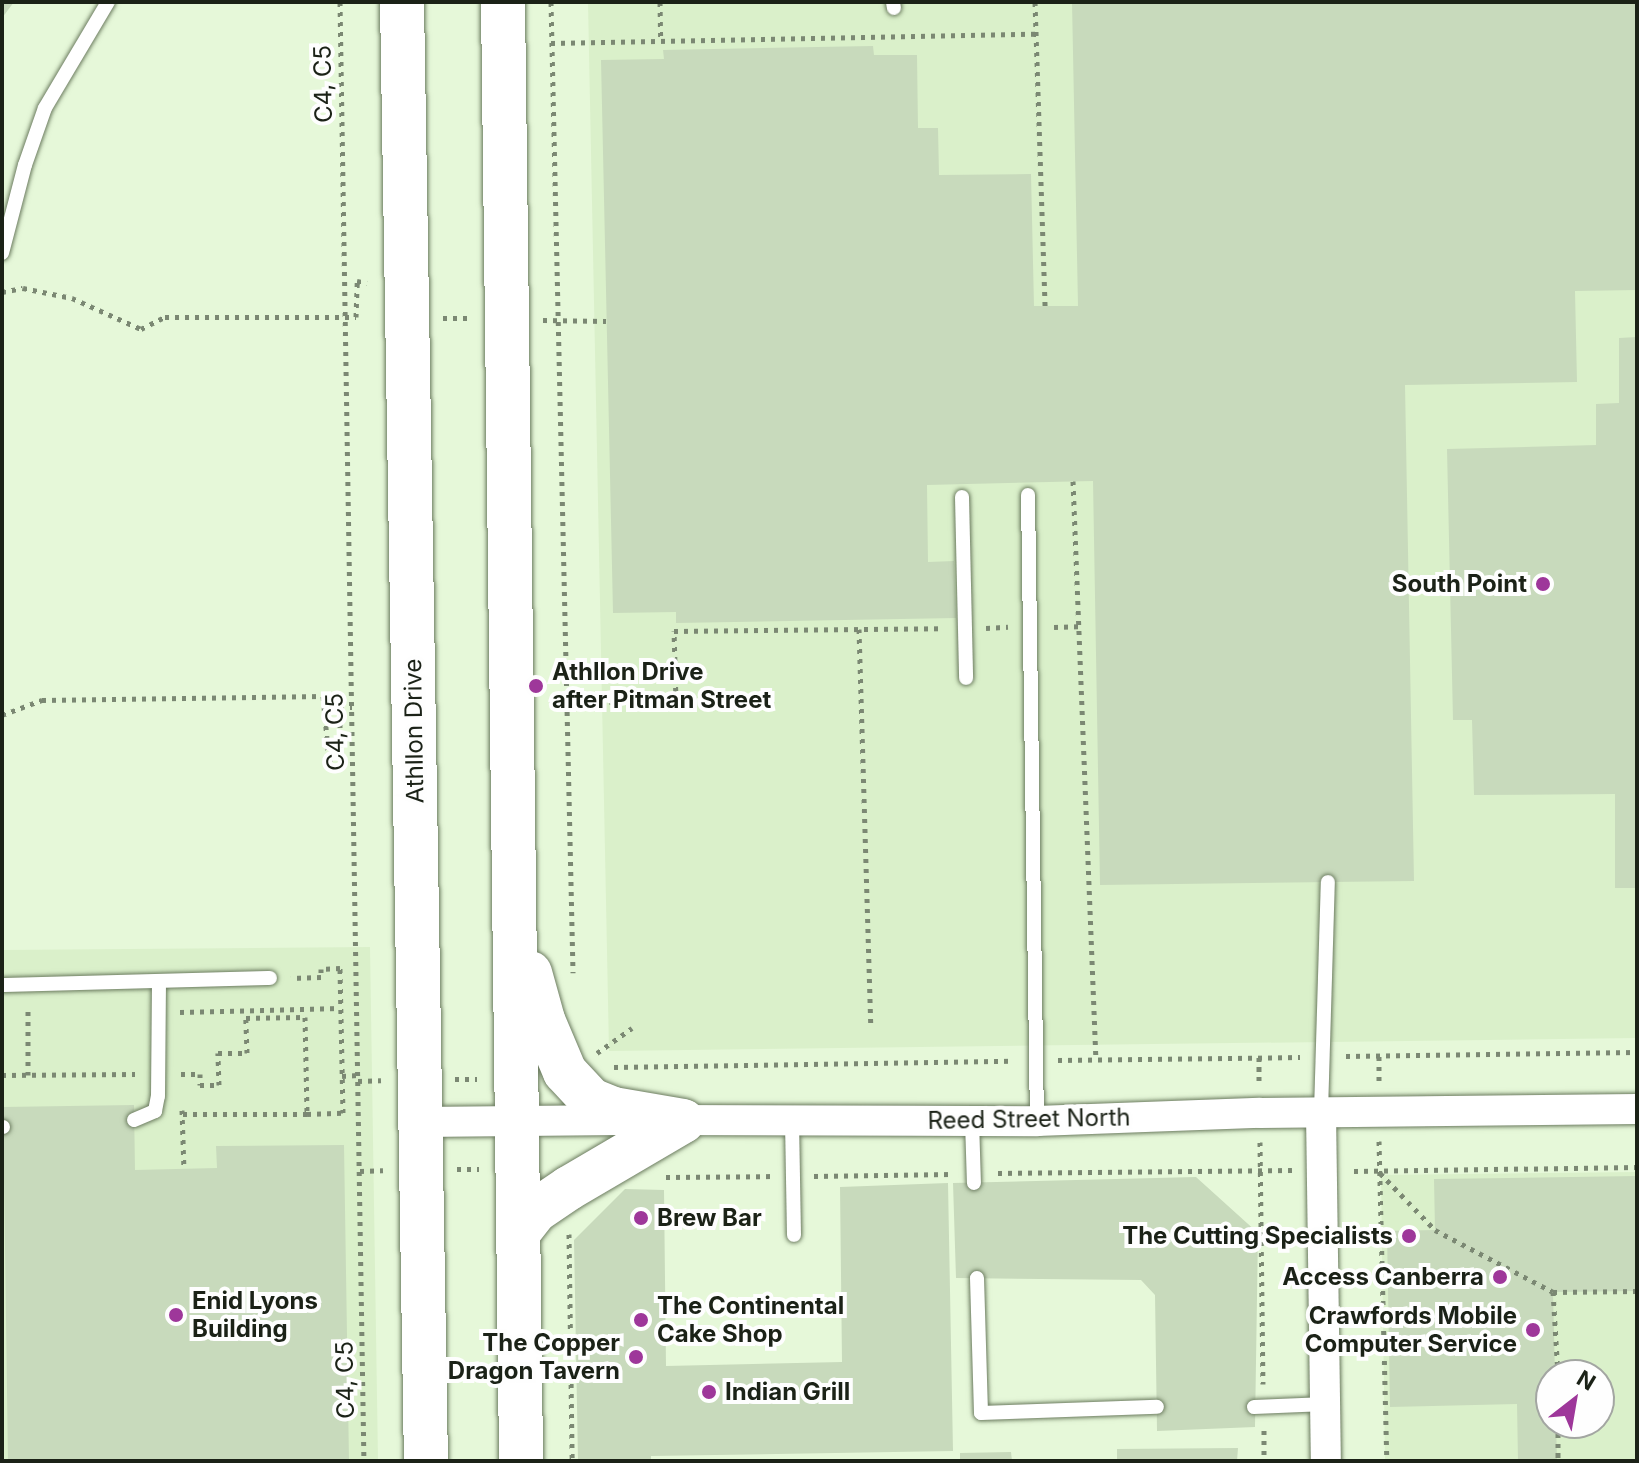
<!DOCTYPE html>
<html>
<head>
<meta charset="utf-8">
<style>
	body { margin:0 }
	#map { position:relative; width:1639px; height:1463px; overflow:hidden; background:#e6f8d9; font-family:Inter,sans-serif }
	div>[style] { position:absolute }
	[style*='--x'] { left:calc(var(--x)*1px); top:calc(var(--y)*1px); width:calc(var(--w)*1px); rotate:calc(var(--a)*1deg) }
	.built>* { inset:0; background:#daf0ca }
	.building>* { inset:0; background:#c8dabc }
	.path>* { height:5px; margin-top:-2.5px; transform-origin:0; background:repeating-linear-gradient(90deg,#7b8873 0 4px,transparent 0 10px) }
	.roads { filter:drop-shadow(0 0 2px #6c7c60) drop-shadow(0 0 2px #6c7c60) }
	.lane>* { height:14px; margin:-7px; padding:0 7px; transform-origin:7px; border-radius:7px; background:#fff }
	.street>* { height:30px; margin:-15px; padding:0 15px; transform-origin:15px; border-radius:15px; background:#fff }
	.primary>* { height:44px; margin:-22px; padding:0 22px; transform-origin:22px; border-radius:22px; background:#fff }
	.dots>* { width:22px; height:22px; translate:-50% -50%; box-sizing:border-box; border:4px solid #fefefe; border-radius:50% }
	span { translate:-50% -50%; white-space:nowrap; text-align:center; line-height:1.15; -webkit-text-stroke:8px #fefefe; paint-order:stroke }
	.street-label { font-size:24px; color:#1b2217 }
	.poi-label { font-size:24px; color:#1b2217; font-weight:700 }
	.right { translate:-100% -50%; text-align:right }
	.left { translate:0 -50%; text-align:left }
	.frame { position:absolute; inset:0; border:4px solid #1b2217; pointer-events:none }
	.north { position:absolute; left:1535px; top:1359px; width:80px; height:80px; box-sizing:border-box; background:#fefefe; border:2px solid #a3a6a2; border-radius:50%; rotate:31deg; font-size:22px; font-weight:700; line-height:32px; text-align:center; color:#1b2217 }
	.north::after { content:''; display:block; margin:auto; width:28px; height:36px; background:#9e379a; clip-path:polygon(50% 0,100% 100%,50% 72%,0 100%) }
</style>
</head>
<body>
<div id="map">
	<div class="built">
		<div style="clip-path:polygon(588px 2px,1637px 2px,1637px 1038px,609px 1051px)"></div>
		<div style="clip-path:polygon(370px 947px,378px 1461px,2px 1461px,2px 950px)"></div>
		<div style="clip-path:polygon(evenodd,1637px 1172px,1637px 1461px,1385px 1461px,1381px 1175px,1637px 1172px,1551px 1375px,1599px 1375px,1599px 1423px,1551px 1423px,1551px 1375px)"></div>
	</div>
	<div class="building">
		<div style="clip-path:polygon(2px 2px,14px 2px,2px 18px)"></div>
		<div style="clip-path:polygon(1072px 2px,1637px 2px,1637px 290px,1575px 291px,1577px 382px,1405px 385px,1414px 881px,1100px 885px,1093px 481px,927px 485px,928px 562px,954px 561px,956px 618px,676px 623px,676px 612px,613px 613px,601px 60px,664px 59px,663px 50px,873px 46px,874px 55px,917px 55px,918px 128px,938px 128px,939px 175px,1031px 174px,1034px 306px,1078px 306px)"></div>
		<div style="clip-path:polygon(1637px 337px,1637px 888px,1615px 888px,1615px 794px,1474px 795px,1472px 720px,1453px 720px,1447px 449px,1596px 445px,1596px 404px,1619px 403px,1619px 338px)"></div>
		<div style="clip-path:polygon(134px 1105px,135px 1170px,217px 1168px,216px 1146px,344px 1145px,349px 1461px,8px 1461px,3px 1107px)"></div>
		<div style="clip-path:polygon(1637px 1176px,1637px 1291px,1553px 1292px,1555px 1375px,1551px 1375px,1551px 1423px,1556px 1423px,1557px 1461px,1518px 1461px,1517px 1404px,1390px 1407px,1387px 1231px,1435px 1230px,1434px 1179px)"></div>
		<div style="clip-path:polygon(1196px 1177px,1258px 1233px,1255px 1427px,1157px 1431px,1155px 1295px,1141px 1280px,956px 1278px,953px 1183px)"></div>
		<div style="clip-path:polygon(948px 1183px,953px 1451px,651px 1456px,651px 1461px,578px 1461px,574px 1240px,625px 1189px,664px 1190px,666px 1366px,842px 1362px,840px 1187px)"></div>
		<div style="clip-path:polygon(1238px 1448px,1237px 1461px,1117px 1461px,1117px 1449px)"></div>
		<div style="clip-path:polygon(1011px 1452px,1012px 1461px,960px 1461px,960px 1453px)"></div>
	</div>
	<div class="path">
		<div style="--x:340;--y:2;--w:1459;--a:89.06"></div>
		<div style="--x:551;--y:2;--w:971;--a:88.7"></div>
		<div style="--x:660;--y:2;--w:39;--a:89"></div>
		<div style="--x:1035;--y:2;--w:304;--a:88.1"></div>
		<div style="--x:551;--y:43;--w:485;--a:-1.1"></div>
		<div style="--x:2;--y:292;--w:21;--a:-11"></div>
		<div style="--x:23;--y:288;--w:50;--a:11.5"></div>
		<div style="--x:72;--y:298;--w:76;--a:24.2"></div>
		<div style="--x:141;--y:329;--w:27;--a:-27"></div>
		<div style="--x:165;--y:317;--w:191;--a:0"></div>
		<div style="--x:356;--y:317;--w:36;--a:-88"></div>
		<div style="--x:357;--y:281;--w:10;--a:11"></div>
		<div style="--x:443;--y:318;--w:26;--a:0"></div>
		<div style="--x:543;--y:320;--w:63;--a:0.9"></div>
		<div style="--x:1073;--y:481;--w:579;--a:87.73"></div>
		<div style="--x:1054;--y:627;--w:25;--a:-2"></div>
		<div style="--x:986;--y:628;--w:22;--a:-3"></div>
		<div style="--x:859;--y:629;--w:396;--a:88.3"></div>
		<div style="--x:549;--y:702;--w:127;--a:-0.5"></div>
		<div style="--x:676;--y:701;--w:70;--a:-91.6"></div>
		<div style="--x:674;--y:631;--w:270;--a:-0.6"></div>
		<div style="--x:2;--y:715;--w:43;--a:-20.6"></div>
		<div style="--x:42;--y:700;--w:281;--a:-0.8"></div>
		<div style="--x:323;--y:696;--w:63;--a:84.6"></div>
		<div style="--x:329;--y:759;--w:11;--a:-10"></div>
		<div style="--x:340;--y:757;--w:50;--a:-90"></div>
		<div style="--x:340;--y:707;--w:12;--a:0"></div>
		<div style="--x:180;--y:1012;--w:160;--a:-1.4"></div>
		<div style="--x:597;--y:1053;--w:43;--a:-35.5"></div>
		<div style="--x:1346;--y:1056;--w:291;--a:-0.8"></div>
		<div style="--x:1379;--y:1056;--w:27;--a:90"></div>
		<div style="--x:1259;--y:1057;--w:27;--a:90"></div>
		<div style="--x:1058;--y:1060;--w:242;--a:-0.7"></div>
		<div style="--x:614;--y:1067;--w:398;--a:-0.9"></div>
		<div style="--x:181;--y:1074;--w:19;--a:0"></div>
		<div style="--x:200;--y:1074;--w:11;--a:90"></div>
		<div style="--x:200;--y:1085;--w:19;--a:0"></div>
		<div style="--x:219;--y:1085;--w:32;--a:-92"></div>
		<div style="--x:218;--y:1053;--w:29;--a:0"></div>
		<div style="--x:247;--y:1053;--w:35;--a:-92"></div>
		<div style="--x:246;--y:1018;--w:59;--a:-1"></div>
		<div style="--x:305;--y:1017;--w:97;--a:88.8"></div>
		<div style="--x:307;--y:1114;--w:36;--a:-2"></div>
		<div style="--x:343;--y:1113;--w:145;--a:-91.2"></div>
		<div style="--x:340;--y:968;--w:19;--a:177"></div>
		<div style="--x:321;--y:969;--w:8;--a:90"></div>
		<div style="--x:321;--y:977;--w:30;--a:178"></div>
		<div style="--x:2;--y:1075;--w:133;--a:-0.4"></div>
		<div style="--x:28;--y:1075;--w:67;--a:-90"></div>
		<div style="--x:342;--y:1076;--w:16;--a:-4"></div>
		<div style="--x:455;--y:1079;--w:22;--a:0"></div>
		<div style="--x:358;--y:1081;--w:23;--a:-2"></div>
		<div style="--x:182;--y:1110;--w:59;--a:88.1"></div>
		<div style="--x:183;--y:1114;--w:124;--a:0"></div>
		<div style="--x:1379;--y:1141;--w:320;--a:88.6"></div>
		<div style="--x:1260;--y:1142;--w:242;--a:89.3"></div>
		<div style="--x:457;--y:1169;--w:22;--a:0"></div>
		<div style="--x:360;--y:1171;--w:23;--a:-2"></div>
		<div style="--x:1354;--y:1171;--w:283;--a:-0.8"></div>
		<div style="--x:998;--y:1173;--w:294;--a:-0.6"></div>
		<div style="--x:1380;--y:1173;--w:79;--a:46"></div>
		<div style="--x:1435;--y:1230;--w:133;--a:27.7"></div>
		<div style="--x:814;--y:1176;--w:138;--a:-0.8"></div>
		<div style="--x:666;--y:1177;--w:106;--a:-0.5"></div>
		<div style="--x:569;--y:1234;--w:227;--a:89.2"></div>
		<div style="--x:1558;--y:1375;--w:83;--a:-93.4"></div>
		<div style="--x:1553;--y:1292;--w:84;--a:-0.7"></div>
		<div style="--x:1558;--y:1423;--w:38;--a:90"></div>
		<div style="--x:1264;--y:1430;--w:31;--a:90"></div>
	</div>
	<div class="roads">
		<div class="lane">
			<div style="--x:893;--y:2;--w:6;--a:81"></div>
			<div style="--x:2;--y:253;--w:91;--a:-75.4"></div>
			<div style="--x:25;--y:165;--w:60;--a:-70.7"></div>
			<div style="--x:45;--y:108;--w:123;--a:-59.3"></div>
			<div style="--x:1028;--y:495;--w:626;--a:89.18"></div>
			<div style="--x:962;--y:497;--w:181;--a:88.7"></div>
			<div style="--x:2;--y:985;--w:268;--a:-1.5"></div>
			<div style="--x:1321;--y:1112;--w:230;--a:-88.3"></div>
			<div style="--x:134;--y:1120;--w:23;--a:-23"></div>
			<div style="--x:155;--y:1111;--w:15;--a:-79"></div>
			<div style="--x:158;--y:1096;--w:115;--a:-89.5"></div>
			<div style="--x:792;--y:1121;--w:114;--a:89"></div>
			<div style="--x:972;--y:1121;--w:62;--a:88.2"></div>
			<div style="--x:2;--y:1127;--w:1;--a:0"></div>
			<div style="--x:977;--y:1278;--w:135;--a:88.3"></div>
			<div style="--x:981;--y:1413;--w:176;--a:-2"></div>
			<div style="--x:1254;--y:1407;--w:72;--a:-2.4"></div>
		</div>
		<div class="street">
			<div style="--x:1321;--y:1112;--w:349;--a:89.2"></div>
			<div style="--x:666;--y:1120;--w:371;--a:0.2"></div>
			<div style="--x:1037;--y:1121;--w:223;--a:-2.1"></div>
			<div style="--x:1260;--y:1113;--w:377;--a:-0.6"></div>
			<div style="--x:420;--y:1122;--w:202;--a:-0.6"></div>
		</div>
		<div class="primary">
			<div style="--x:402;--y:2;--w:1459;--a:89.06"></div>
			<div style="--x:503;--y:2;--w:1459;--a:89.29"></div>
			<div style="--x:530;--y:973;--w:49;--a:74.5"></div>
			<div style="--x:543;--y:1020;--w:56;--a:67.1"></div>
			<div style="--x:565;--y:1072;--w:38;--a:47"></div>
			<div style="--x:591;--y:1100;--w:24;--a:22"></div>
			<div style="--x:613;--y:1109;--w:71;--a:9.7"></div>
			<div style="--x:518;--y:1233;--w:28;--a:-52"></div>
			<div style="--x:535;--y:1211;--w:41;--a:-34.1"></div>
			<div style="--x:569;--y:1188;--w:132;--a:-30.4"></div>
		</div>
	</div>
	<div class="dots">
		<div style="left:1543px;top:584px;background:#9e379a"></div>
		<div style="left:536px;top:686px;background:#9e379a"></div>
		<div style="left:641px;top:1218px;background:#9e379a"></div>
		<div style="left:1409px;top:1236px;background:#9e379a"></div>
		<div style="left:1500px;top:1277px;background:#9e379a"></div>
		<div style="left:176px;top:1315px;background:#9e379a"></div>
		<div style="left:641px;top:1320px;background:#9e379a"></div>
		<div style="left:1533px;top:1330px;background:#9e379a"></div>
		<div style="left:636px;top:1357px;background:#9e379a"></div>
		<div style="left:709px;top:1392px;background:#9e379a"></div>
	</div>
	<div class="street-label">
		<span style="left:323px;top:84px;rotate:-91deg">C4, C5</span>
		<span style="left:414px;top:731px;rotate:-91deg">Athllon Drive</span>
		<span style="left:335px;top:732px;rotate:-91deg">C4, C5</span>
		<span style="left:1029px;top:1119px;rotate:-1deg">Reed Street North</span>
		<span style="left:345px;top:1380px;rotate:-91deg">C4, C5</span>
	</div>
	<div class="poi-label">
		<span class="right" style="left:1527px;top:584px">South Point</span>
		<span class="left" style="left:552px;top:686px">Athllon Drive<br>after Pitman Street</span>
		<span class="left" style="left:657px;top:1218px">Brew Bar</span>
		<span class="right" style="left:1393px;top:1236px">The Cutting Specialists</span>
		<span class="right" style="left:1484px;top:1277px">Access Canberra</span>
		<span class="left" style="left:192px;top:1315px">Enid Lyons<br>Building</span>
		<span class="left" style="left:657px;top:1320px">The Continental<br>Cake Shop</span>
		<span class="right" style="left:1517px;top:1330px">Crawfords Mobile<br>Computer Service</span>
		<span class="right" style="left:620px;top:1357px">The Copper<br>Dragon Tavern</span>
		<span class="left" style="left:725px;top:1392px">Indian Grill</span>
	</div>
	<div class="frame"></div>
	<div class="north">N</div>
</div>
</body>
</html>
